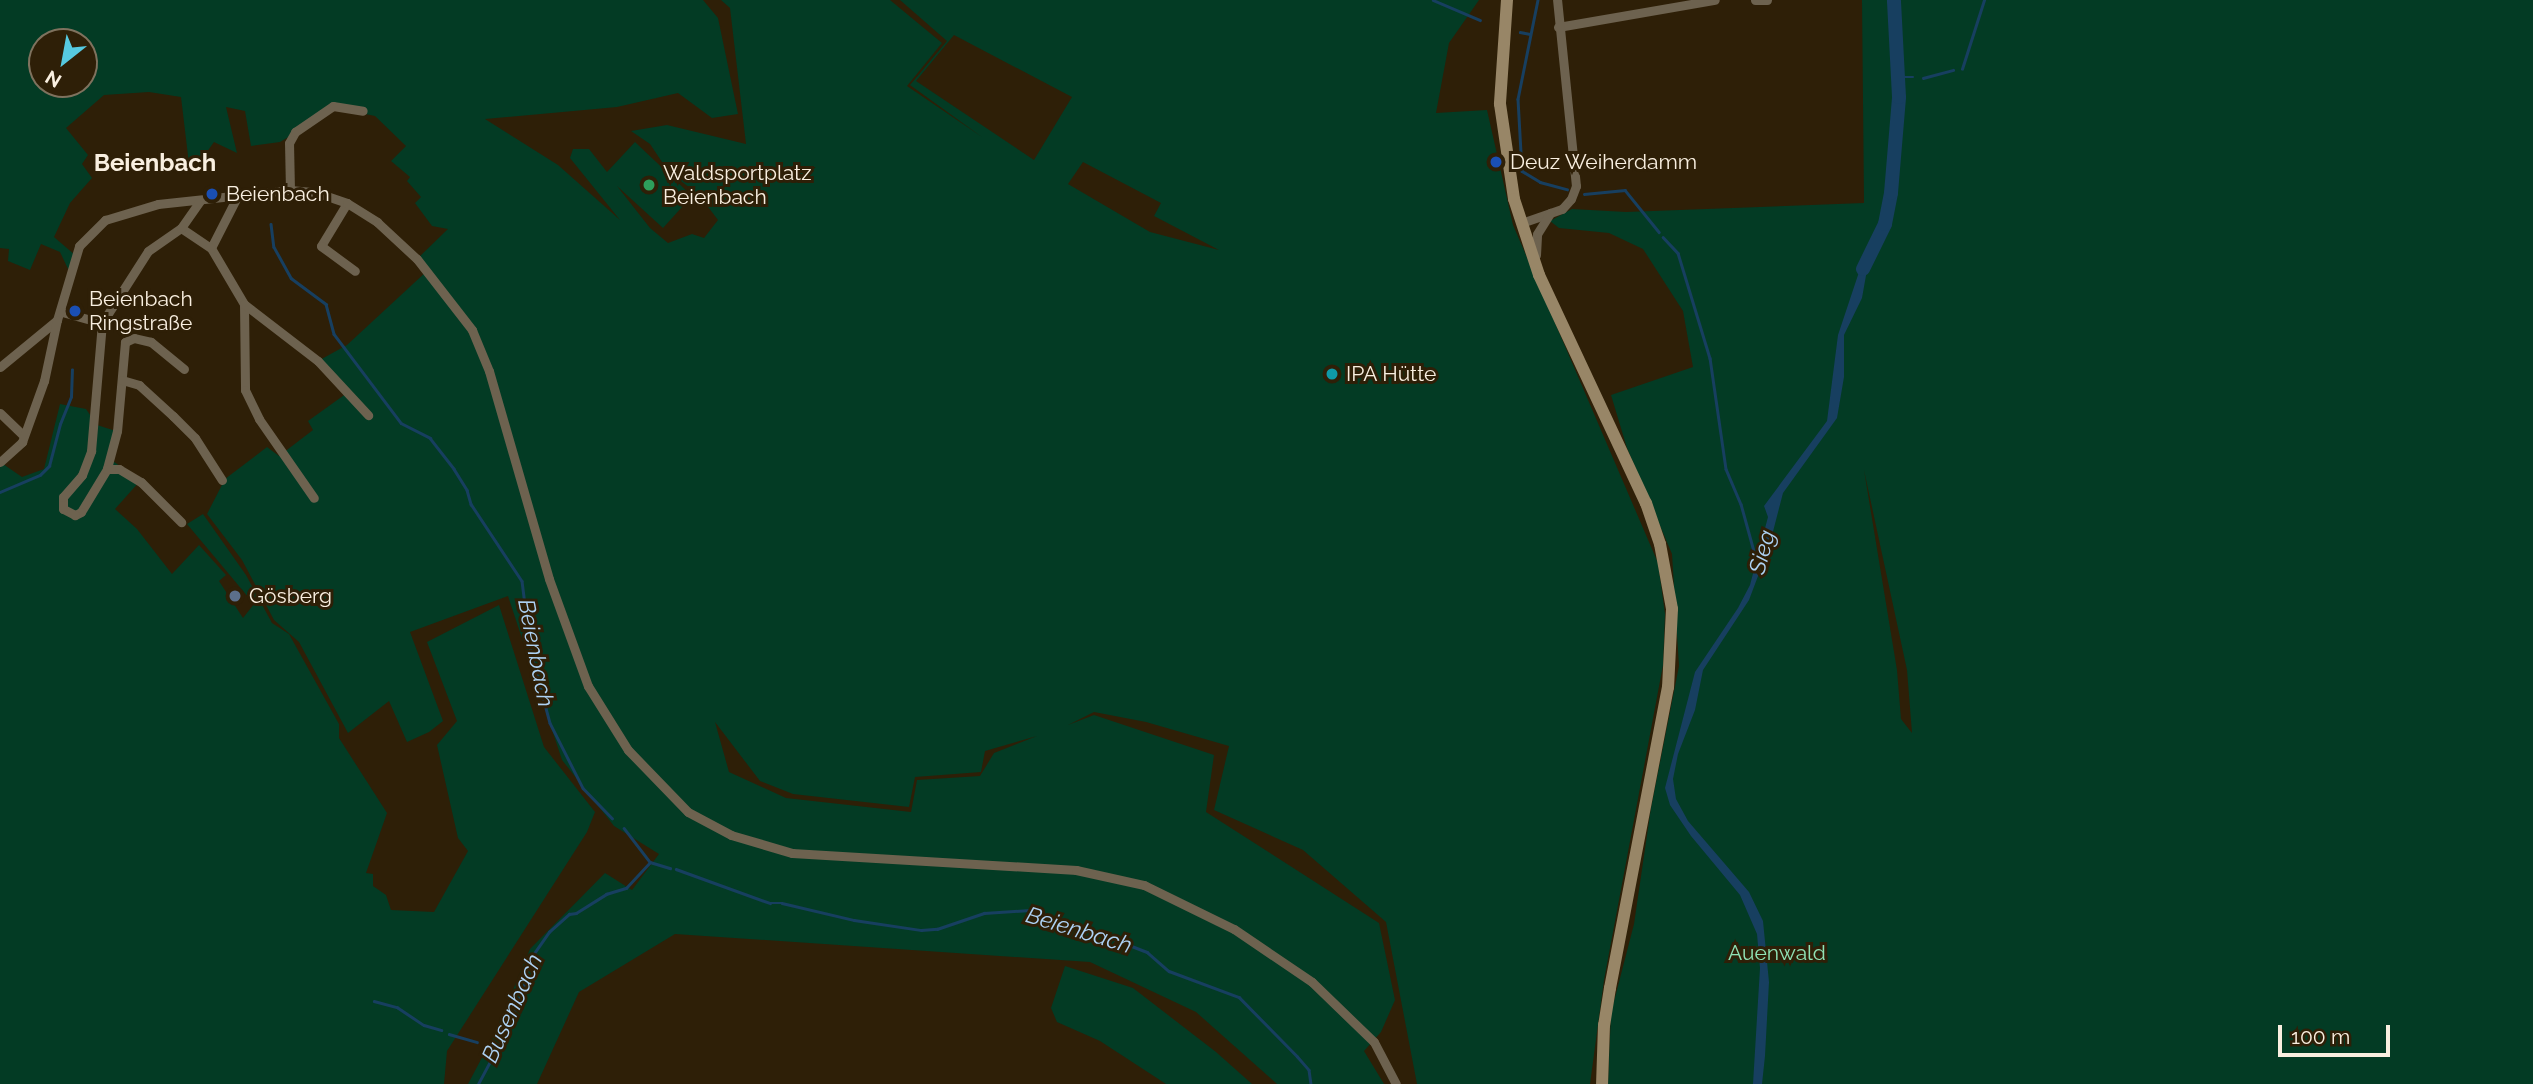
<!DOCTYPE html>
<html>
<head>
<meta charset="utf-8">
<style>
	body { margin:0 }
	#map { position:relative; width:2533px; height:1084px; overflow:hidden; background:#2e1f07; font-family:Raleway,sans-serif }
	div>[style] { position:absolute }
	[style*='--x'] { left:calc(var(--x)*1px); top:calc(var(--y)*1px); width:calc(var(--w)*1px); rotate:calc(var(--a)*1deg) }
	.green>* { inset:0; background:#033b24 }
	.water>* { inset:0; background:#173f60 }
	.stream>* { height:2.5px; margin:-1.25px; padding:0 1.25px; transform-origin:1.25px; border-radius:1.25px; background:#173f60 }
	.river>* { height:14px; margin:-7px; padding:0 7px; transform-origin:7px; border-radius:7px; background:#173f60 }
	.minor>* { height:9px; margin:-4.5px; padding:0 4.5px; transform-origin:4.5px; border-radius:4.5px; background:#6d624f }
	.secondary>* { height:12px; margin:-6px; padding:0 6px; transform-origin:6px; border-radius:6px; background:#988667 }
	.dots>* { width:19px; height:19px; translate:-50% -50%; box-sizing:border-box; border:4px solid #2e1f07; border-radius:50% }
	span { translate:-50% -50%; white-space:nowrap; text-align:center; line-height:1.15; -webkit-text-stroke:6px #2e1f07; paint-order:stroke }
	.poi-label { font-size:21px; color:#f9efe0 }
	.left { translate:0 -50%; text-align:left }
	.park-label { font-size:21px; color:#8fe2b6 }
	.water-label { font-size:23px; color:#add2f4; font-style:italic }
	.quarter-label { font-size:24px; color:#f9efe0; font-weight:700 }
	.north { position:absolute; left:28px; top:28px; width:70px; height:70px; box-sizing:border-box; background:#2e1f07; border:2px solid #7f725e; border-radius:50%; rotate:211deg; font-size:19px; font-weight:700; line-height:28px; text-align:center; color:#f9efe0 }
	.north::after { content:''; display:block; margin:auto; width:24px; height:32px; background:#56c9e0; clip-path:polygon(50% 0,100% 100%,50% 72%,0 100%) }
	.scale { position:absolute; left:2278px; top:1025px; width:112px; height:32px; box-sizing:border-box; border:4px solid #f9efe0; border-top:0; padding-left:9px; font-size:21px; line-height:24px; white-space:nowrap; color:#f9efe0; -webkit-text-stroke:5px #2e1f07; paint-order:stroke }
</style>
</head>
<body>
<div id="map">
	<div class="green">
		<div style="clip-path:polygon(evenodd,0 0,703px 0,718px 18px,738px 114px,712px 118px,678px 93px,617px 107px,485px 119px,558px 165px,620px 220px,570px 158px,573px 149px,589px 149px,607px 172px,635px 142px,692px 196px,663px 228px,617px 186px,650px 228px,668px 243px,692px 234px,704px 238px,718px 220px,699px 195px,668px 171px,650px 144px,631px 131px,667px 125px,746px 144px,730px 8px,721px 0,890px 0,942px 43px,907px 86px,982px 137px,910px 85px,947px 41px,900px 0,1479px 0,1449px 43px,1436px 113px,1487px 110px,1513px 225px,1658px 563px,1665px 614px,1663px 665px,1604px 980px,1590px 1084px,1417px 1084px,1386px 922px,1303px 850px,1214px 810px,1229px 746px,1146px 722px,1094px 712px,1068px 725px,1094px 715px,1214px 755px,1206px 812px,1379px 923px,1395px 1000px,1381px 1032px,1364px 1051px,1384px 1084px,1277px 1084px,1196px 1012px,1090px 962px,675px 934px,579px 992px,537px 1084px,468px 1084px,495px 1033px,530px 949px,605px 873px,632px 890px,659px 854px,614px 826px,562px 760px,508px 596px,410px 632px,443px 721px,429px 732px,407px 742px,389px 701px,348px 733px,299px 642px,274px 620px,242px 560px,207px 514px,225px 479px,267px 447px,279px 456px,313px 430px,308px 421px,347px 393px,318px 361px,347px 345px,427px 271px,417px 259px,448px 229px,432px 226px,415px 203px,421px 197px,407px 181px,410px 177px,391px 161px,406px 146px,375px 116px,337px 108px,280px 142px,251px 146px,245px 111px,226px 107px,237px 153px,214px 142px,199px 163px,189px 164px,181px 97px,149px 92px,104px 95px,66px 128px,88px 155px,82px 164px,92px 178px,70px 203px,54px 237px,75px 255px,70px 273px,60px 252px,41px 244px,30px 270px,8px 261px,9px 249px,0 248px,0 0,954px 35px,1072px 97px,1034px 160px,916px 81px,954px 35px,0 0,42px 42px,84px 42px,84px 84px,42px 84px,42px 42px,0 0,1083px 162px,1161px 203px,1154px 216px,1219px 250px,1150px 232px,1068px 184px,1083px 162px,0 0,715px 722px,760px 781px,793px 794px,909px 807px,915px 777px,981px 772px,985px 751px,1037px 736px,994px 753px,980px 776px,917px 780px,911px 812px,786px 798px,729px 772px,715px 722px)"></div>
		<div style="clip-path:polygon(evenodd,1862px 0,2533px 0,2533px 1084px,1608px 1084px,1611px 1013px,1634px 924px,1651px 808px,1679px 666px,1672px 554px,1627px 448px,1611px 395px,1693px 367px,1683px 311px,1643px 249px,1609px 233px,1559px 228px,1550px 221px,1572px 209px,1626px 212px,1864px 203px,1862px 0,1864px 470px,1907px 670px,1912px 733px,1901px 719px,1897px 670px,1864px 470px)"></div>
		<div style="clip-path:polygon(60px 404px,86px 409px,97px 425px,119px 432px,113px 461px,140px 481px,115px 509px,137px 529px,172px 574px,199px 545px,226px 575px,219px 581px,243px 618px,254px 604px,187px 524px,203px 514px,246px 575px,272px 623px,289px 634px,339px 724px,339px 738px,387px 813px,366px 873px,373px 874px,373px 886px,386px 895px,391px 910px,434px 912px,468px 851px,458px 838px,437px 745px,457px 721px,427px 642px,499px 605px,544px 747px,595px 812px,587px 832px,447px 1051px,444px 1084px,0 1084px,0 462px,22px 477px,44px 469px)"></div>
		<div style="clip-path:polygon(1065px 966px,1133px 988px,1216px 1052px,1252px 1084px,1166px 1084px,1100px 1041px,1057px 1022px,1051px 1008px)"></div>
	</div>
	<div class="water">
		<div style="clip-path:polygon(1870px 253px,1862px 298px,1844px 335px,1844px 377px,1837px 418px,1783px 493px,1769px 547px,1749px 600px,1703px 670px,1695px 710px,1678px 754px,1673px 779px,1676px 799px,1688px 821px,1749px 892px,1763px 921px,1769px 982px,1765px 1056px,1762px 1084px,1753px 1084px,1760px 968px,1757px 934px,1740px 895px,1691px 836px,1670px 805px,1665px 788px,1695px 672px,1738px 608px,1750px 585px,1768px 517px,1764px 506px,1827px 421px,1838px 335px,1863px 260px)"></div>
	</div>
	<div class="stream">
		<div style="--x:1433;--y:0;--w:51;--a:23.1"></div>
		<div style="--x:1538;--y:0;--w:101;--a:101.4"></div>
		<div style="--x:1518;--y:99;--w:72;--a:86.8"></div>
		<div style="--x:1522;--y:171;--w:21;--a:31"></div>
		<div style="--x:1540;--y:182;--w:28;--a:15"></div>
		<div style="--x:1520;--y:32;--w:10;--a:11"></div>
		<div style="--x:1962;--y:69;--w:72;--a:-72.3"></div>
		<div style="--x:1898;--y:77;--w:15;--a:0"></div>
		<div style="--x:1923;--y:78;--w:31;--a:-15"></div>
		<div style="--x:1584;--y:194;--w:41;--a:-5.6"></div>
		<div style="--x:1625;--y:190;--w:54;--a:51"></div>
		<div style="--x:271;--y:224;--w:23;--a:83"></div>
		<div style="--x:274;--y:247;--w:35;--a:61"></div>
		<div style="--x:291;--y:278;--w:44;--a:36.6"></div>
		<div style="--x:326;--y:304;--w:31;--a:75"></div>
		<div style="--x:334;--y:334;--w:111;--a:53"></div>
		<div style="--x:401;--y:423;--w:33;--a:27"></div>
		<div style="--x:430;--y:438;--w:39;--a:52"></div>
		<div style="--x:454;--y:469;--w:25;--a:58"></div>
		<div style="--x:467;--y:490;--w:15;--a:74"></div>
		<div style="--x:471;--y:504;--w:92;--a:56.5"></div>
		<div style="--x:522;--y:581;--w:72;--a:82.8"></div>
		<div style="--x:531;--y:652;--w:73;--a:75"></div>
		<div style="--x:550;--y:723;--w:73;--a:63.1"></div>
		<div style="--x:583;--y:788;--w:42;--a:46"></div>
		<div style="--x:1663;--y:237;--w:22;--a:47"></div>
		<div style="--x:1678;--y:253;--w:110;--a:73.1"></div>
		<div style="--x:1710;--y:358;--w:112;--a:81.8"></div>
		<div style="--x:1726;--y:469;--w:38;--a:67"></div>
		<div style="--x:1741;--y:504;--w:60;--a:74.6"></div>
		<div style="--x:0;--y:492;--w:43;--a:-23"></div>
		<div style="--x:40;--y:475;--w:13;--a:-45"></div>
		<div style="--x:49;--y:466;--w:43;--a:-75.3"></div>
		<div style="--x:60;--y:424;--w:29;--a:-68"></div>
		<div style="--x:71;--y:397;--w:27;--a:-88"></div>
		<div style="--x:624;--y:828;--w:43;--a:52.6"></div>
		<div style="--x:650;--y:862;--w:21;--a:17"></div>
		<div style="--x:676;--y:869;--w:100;--a:19.9"></div>
		<div style="--x:770;--y:903;--w:12;--a:0"></div>
		<div style="--x:782;--y:903;--w:74;--a:13.3"></div>
		<div style="--x:854;--y:920;--w:68;--a:8.5"></div>
		<div style="--x:921;--y:930;--w:16;--a:-4"></div>
		<div style="--x:937;--y:929;--w:50;--a:-18.8"></div>
		<div style="--x:984;--y:913;--w:46;--a:-3.7"></div>
		<div style="--x:1030;--y:910;--w:56;--a:17.8"></div>
		<div style="--x:1083;--y:927;--w:69;--a:21.3"></div>
		<div style="--x:1147;--y:952;--w:29;--a:41"></div>
		<div style="--x:1169;--y:971;--w:75;--a:20.4"></div>
		<div style="--x:1239;--y:997;--w:83;--a:45.5"></div>
		<div style="--x:1297;--y:1056;--w:18;--a:49"></div>
		<div style="--x:1309;--y:1070;--w:14;--a:82"></div>
		<div style="--x:374;--y:1001;--w:24;--a:15"></div>
		<div style="--x:397;--y:1007;--w:32;--a:34"></div>
		<div style="--x:424;--y:1025;--w:18;--a:16"></div>
		<div style="--x:449;--y:1034;--w:29;--a:16"></div>
		<div style="--x:488;--y:1045;--w:12;--a:5"></div>
		<div style="--x:478;--y:1084;--w:68;--a:-61.9"></div>
		<div style="--x:510;--y:1024;--w:41;--a:-70.3"></div>
		<div style="--x:524;--y:985;--w:23;--a:-80"></div>
		<div style="--x:528;--y:962;--w:37;--a:-55"></div>
		<div style="--x:549;--y:932;--w:27;--a:-42"></div>
		<div style="--x:569;--y:914;--w:7;--a:-8"></div>
		<div style="--x:576;--y:913;--w:36;--a:-32"></div>
		<div style="--x:606;--y:894;--w:21;--a:-17"></div>
		<div style="--x:626;--y:888;--w:35;--a:-47"></div>
	</div>
	<div class="river">
		<div style="--x:1863;--y:269;--w:50;--a:-63.9"></div>
		<div style="--x:1885;--y:224;--w:32;--a:-79"></div>
		<div style="--x:1891;--y:193;--w:96;--a:-85.2"></div>
		<div style="--x:1899;--y:97;--w:97;--a:-93"></div>
	</div>
	<div class="minor">
		<div style="--x:1755;--y:0;--w:12;--a:0"></div>
		<div style="--x:1558;--y:27;--w:159;--a:-9.8"></div>
		<div style="--x:290;--y:190;--w:47;--a:-91.2"></div>
		<div style="--x:289;--y:143;--w:13;--a:-61"></div>
		<div style="--x:295;--y:132;--w:46;--a:-34.4"></div>
		<div style="--x:333;--y:106;--w:30;--a:9"></div>
		<div style="--x:237;--y:197;--w:57;--a:117"></div>
		<div style="--x:211;--y:248;--w:65;--a:59.5"></div>
		<div style="--x:244;--y:304;--w:86;--a:89.3"></div>
		<div style="--x:245;--y:390;--w:32;--a:64"></div>
		<div style="--x:259;--y:419;--w:96;--a:55.2"></div>
		<div style="--x:347;--y:203;--w:50;--a:121.2"></div>
		<div style="--x:321;--y:246;--w:42;--a:36.3"></div>
		<div style="--x:1521;--y:223;--w:43;--a:-18.9"></div>
		<div style="--x:1562;--y:209;--w:13;--a:-48"></div>
		<div style="--x:1571;--y:199;--w:14;--a:-69"></div>
		<div style="--x:1576;--y:186;--w:187;--a:-95.8"></div>
		<div style="--x:181;--y:228;--w:36;--a:34"></div>
		<div style="--x:1536;--y:255;--w:21;--a:-87"></div>
		<div style="--x:1537;--y:234;--w:25;--a:-58"></div>
		<div style="--x:244;--y:304;--w:93;--a:37.6"></div>
		<div style="--x:318;--y:361;--w:74;--a:47.2"></div>
		<div style="--x:62;--y:312;--w:41;--a:15.4"></div>
		<div style="--x:0;--y:367;--w:74;--a:-39.5"></div>
		<div style="--x:57;--y:320;--w:77;--a:-73.4"></div>
		<div style="--x:79;--y:246;--w:37;--a:-45"></div>
		<div style="--x:105;--y:220;--w:55;--a:-16.8"></div>
		<div style="--x:158;--y:204;--w:133;--a:-6.1"></div>
		<div style="--x:290;--y:190;--w:25;--a:5"></div>
		<div style="--x:315;--y:192;--w:34;--a:19"></div>
		<div style="--x:347;--y:203;--w:36;--a:32"></div>
		<div style="--x:377;--y:222;--w:54;--a:42.8"></div>
		<div style="--x:417;--y:259;--w:90;--a:52.2"></div>
		<div style="--x:472;--y:330;--w:44;--a:67.5"></div>
		<div style="--x:489;--y:371;--w:216;--a:73.9"></div>
		<div style="--x:549;--y:579;--w:114;--a:70"></div>
		<div style="--x:588;--y:686;--w:75;--a:58"></div>
		<div style="--x:628;--y:750;--w:86;--a:45.9"></div>
		<div style="--x:688;--y:812;--w:49;--a:28.1"></div>
		<div style="--x:731;--y:835;--w:64;--a:16.4"></div>
		<div style="--x:792;--y:853;--w:285;--a:3.4"></div>
		<div style="--x:1076;--y:870;--w:70;--a:12.4"></div>
		<div style="--x:1144;--y:885;--w:100;--a:26.1"></div>
		<div style="--x:1234;--y:929;--w:94;--a:34.2"></div>
		<div style="--x:1312;--y:982;--w:86;--a:44.1"></div>
		<div style="--x:1374;--y:1042;--w:47;--a:62.4"></div>
		<div style="--x:184;--y:369;--w:43;--a:-140.7"></div>
		<div style="--x:151;--y:342;--w:17;--a:-167"></div>
		<div style="--x:134;--y:338;--w:10;--a:156"></div>
		<div style="--x:125;--y:342;--w:89;--a:95.1"></div>
		<div style="--x:117;--y:431;--w:39;--a:105"></div>
		<div style="--x:107;--y:469;--w:50;--a:121.2"></div>
		<div style="--x:81;--y:512;--w:7;--a:153"></div>
		<div style="--x:75;--y:515;--w:13;--a:-153"></div>
		<div style="--x:63;--y:509;--w:12;--a:-90"></div>
		<div style="--x:63;--y:497;--w:29;--a:-49"></div>
		<div style="--x:82;--y:475;--w:26;--a:-69"></div>
		<div style="--x:91;--y:451;--w:128;--a:-85.1"></div>
		<div style="--x:102;--y:323;--w:85;--a:-57.4"></div>
		<div style="--x:148;--y:251;--w:40;--a:-34.9"></div>
		<div style="--x:181;--y:228;--w:33;--a:-55"></div>
		<div style="--x:122;--y:380;--w:18;--a:16"></div>
		<div style="--x:139;--y:385;--w:46;--a:42.4"></div>
		<div style="--x:173;--y:416;--w:31;--a:45"></div>
		<div style="--x:195;--y:438;--w:50;--a:57.3"></div>
		<div style="--x:0;--y:413;--w:30;--a:44"></div>
		<div style="--x:0;--y:462;--w:30;--a:-42"></div>
		<div style="--x:22;--y:442;--w:65;--a:-70.2"></div>
		<div style="--x:44;--y:381;--w:62;--a:-78"></div>
		<div style="--x:107;--y:469;--w:12;--a:0"></div>
		<div style="--x:119;--y:469;--w:26;--a:31"></div>
		<div style="--x:141;--y:482;--w:57;--a:45"></div>
	</div>
	<div class="secondary">
		<div style="--x:1507;--y:0;--w:104;--a:93.9"></div>
		<div style="--x:1500;--y:104;--w:96;--a:81.6"></div>
		<div style="--x:1514;--y:199;--w:80;--a:71.8"></div>
		<div style="--x:1539;--y:275;--w:252;--a:64.9"></div>
		<div style="--x:1646;--y:503;--w:43;--a:71.1"></div>
		<div style="--x:1660;--y:544;--w:66;--a:79.5"></div>
		<div style="--x:1672;--y:609;--w:78;--a:92.9"></div>
		<div style="--x:1668;--y:687;--w:307;--a:100.9"></div>
		<div style="--x:1610;--y:988;--w:37;--a:99"></div>
		<div style="--x:1604;--y:1025;--w:59;--a:91.9"></div>
	</div>
	<div class="dots">
		<div style="left:1496px;top:162px;background:#1a4fb4"></div>
		<div style="left:649px;top:185px;background:#2e9e5b"></div>
		<div style="left:212px;top:194px;background:#1a4fb4"></div>
		<div style="left:75px;top:311px;background:#1a4fb4"></div>
		<div style="left:1332px;top:374px;background:#0f9aa8"></div>
		<div style="left:235px;top:596px;background:#5c6f8a"></div>
	</div>
	<div class="poi-label">
		<span class="left" style="left:1510px;top:162px">Deuz Weiherdamm</span>
		<span class="left" style="left:663px;top:185px">Waldsportplatz<br>Beienbach</span>
		<span class="left" style="left:226px;top:194px">Beienbach</span>
		<span class="left" style="left:89px;top:311px">Beienbach<br>Ringstraße</span>
		<span class="left" style="left:1346px;top:374px">IPA Hütte</span>
		<span class="left" style="left:249px;top:596px">Gösberg</span>
	</div>
	<div class="park-label">
		<span style="left:1777px;top:953px">Auenwald</span>
	</div>
	<div class="water-label">
		<span style="left:1762px;top:552px;rotate:-75deg">Sieg</span>
		<span style="left:536px;top:653px;rotate:79deg">Beienbach</span>
		<span style="left:1079px;top:930px;rotate:17deg">Beienbach</span>
		<span style="left:512px;top:1008px;rotate:-66deg">Busenbach</span>
	</div>
	<div class="quarter-label">
		<span style="left:155px;top:163px">Beienbach</span>
	</div>
	<div class="north">N</div>
	<div class="scale">100 m</div>
</div>
</body>
</html>
